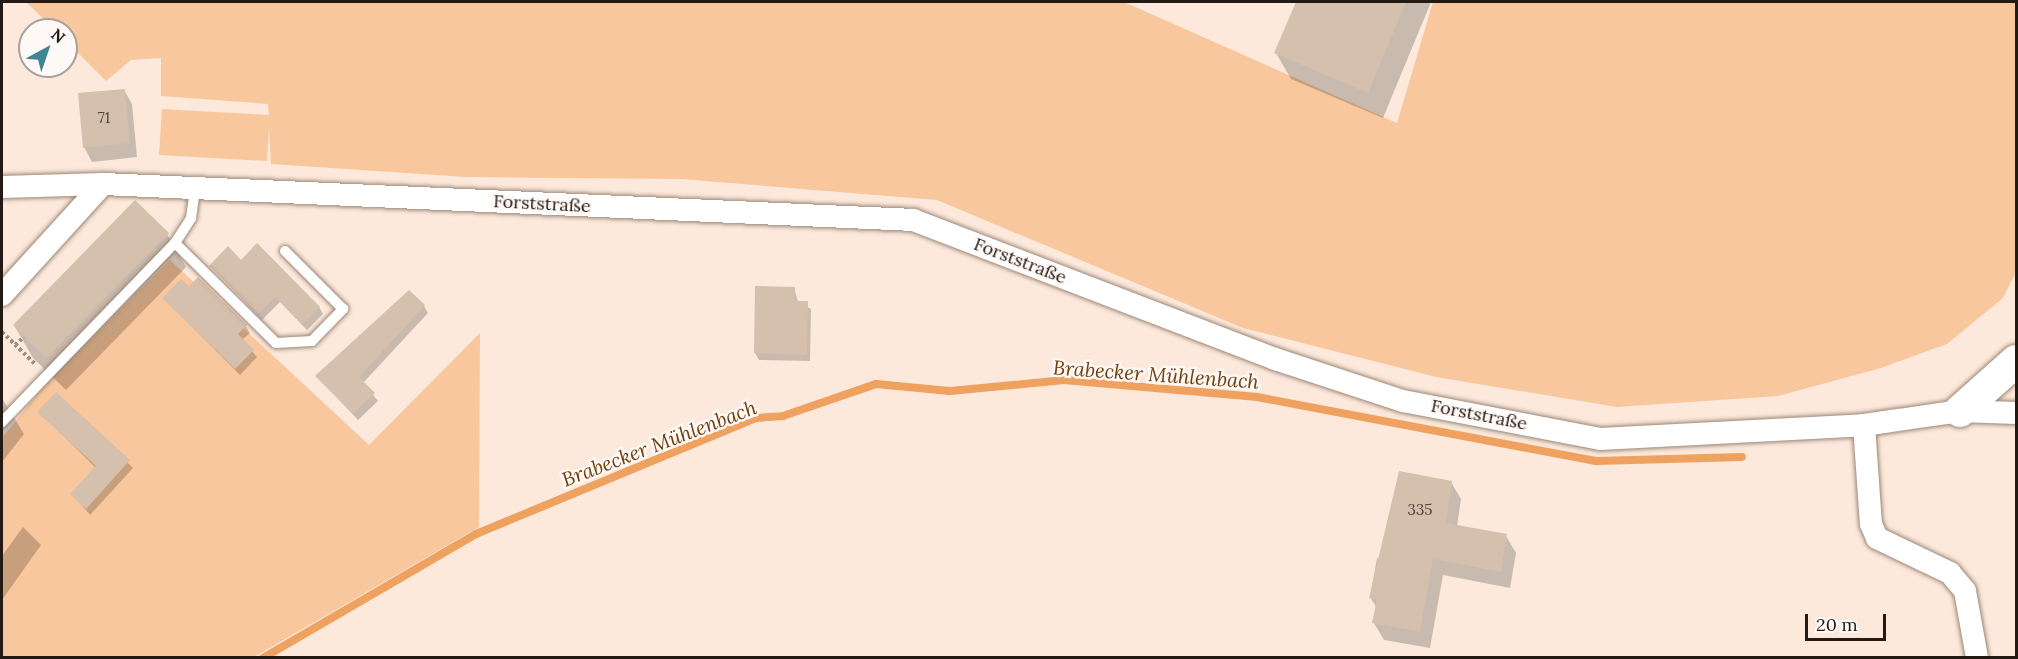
<!DOCTYPE html>
<html>
<head>
<meta charset="utf-8">
<style>
	body { margin:0 }
	#map { position:relative; width:2018px; height:659px; overflow:hidden; background:#fce9db; font-family:Lora,serif }
	div>[style] { position:absolute }
	[style*='--x'] { left:calc(var(--x)*1px); top:calc(var(--y)*1px); width:calc(var(--w)*1px); rotate:calc(var(--a)*1deg) }
	.green>* { inset:0; background:#f9c79d }
	.shadow>* { inset:0; background:#0003 }
	.stream>* { height:8px; margin:-4px; padding:0 4px; transform-origin:4px; border-radius:4px; background:#efa25f }
	.building>* { inset:0; background:#d5bfad }
	.path>* { height:4px; margin-top:-2px; transform-origin:0; background:repeating-linear-gradient(90deg,#9c8e83 0 3px,transparent 0 6px) }
	.roads { filter:drop-shadow(0 0 2px #9c8776) drop-shadow(0 0 2px #9c8776) }
	.service>* { height:10px; margin:-5px; padding:0 5px; transform-origin:5px; border-radius:5px; background:#fff }
	.minor>* { height:22px; margin:-11px; padding:0 11px; transform-origin:11px; border-radius:11px; background:#fff }
	.secondary>* { height:32px; margin:-16px; padding:0 16px; transform-origin:16px; border-radius:16px; background:#fff }
	span { translate:-50% -50%; white-space:nowrap; text-align:center; line-height:1.15; -webkit-text-stroke:5px #fef9f6; paint-order:stroke }
	.number-label { font-size:15px; color:#4f433a }
	.number-label span { -webkit-text-stroke-width:0 }
	.street-label { font-size:18px; color:#221a13 }
	.water-label { font-size:20px; color:#72400c; font-style:italic }
	.frame { position:absolute; inset:0; border:3px solid #221a13; pointer-events:none }
	.north { position:absolute; left:18px; top:18px; width:60px; height:60px; box-sizing:border-box; background:#fef9f6; border:2px solid #a6a09b; border-radius:50%; rotate:40deg; font-size:16px; font-weight:700; line-height:24px; text-align:center; color:#221a13 }
	.north::after { content:''; display:block; margin:auto; width:21px; height:27px; background:#408592; clip-path:polygon(50% 0,100% 100%,50% 72%,0 100%) }
	.scale { position:absolute; left:1805px; top:614px; width:81px; height:27px; box-sizing:border-box; border:3px solid #221a13; border-top:0; padding-left:8px; font-size:18px; line-height:21px; white-space:nowrap; color:#221a13; -webkit-text-stroke:4px #fef9f6; paint-order:stroke }
</style>
</head>
<body>
<div id="map">
	<div class="green">
		<div style="clip-path:polygon(1124px 2px,1397px 123px,1433px 2px,2016px 2px,2016px 272px,2003px 298px,1947px 344px,1881px 368px,1778px 396px,1617px 407px,1436px 377px,1243px 328px,937px 200px,681px 179px,466px 177px,271px 164px,269px 128px,267px 161px,159px 155px,162px 109px,269px 115px,268px 104px,161px 96px,161px 58px,131px 60px,106px 81px,66px 41px,66px 30px,55px 30px,27px 3px)"></div>
		<div style="clip-path:polygon(170px 260px,369px 445px,480px 333px,479px 527px,254px 657px,2px 658px,2px 438px,45px 385px)"></div>
	</div>
	<div class="shadow">
		<div style="clip-path:polygon(1297px 2px,1431px 2px,1383px 118px,1291px 79px,1276px 53px)"></div>
		<div style="clip-path:polygon(124px 90px,132px 104px,137px 157px,92px 162px,84px 147px)"></div>
		<div style="clip-path:polygon(167px 234px,186px 267px,66px 390px,33px 358px,14px 325px)"></div>
		<div style="clip-path:polygon(211px 266px,319px 307px,323px 314px,307px 330px,280px 302px,262px 320px)"></div>
		<div style="clip-path:polygon(794px 288px,798px 302px,811px 309px,810px 361px,759px 360px,755px 353px)"></div>
		<div style="clip-path:polygon(164px 299px,246px 326px,250px 333px,242px 340px,257px 357px,240px 375px)"></div>
		<div style="clip-path:polygon(424px 306px,428px 313px,363px 383px,378px 401px,358px 420px,317px 376px)"></div>
		<div style="clip-path:polygon(56px 394px,133px 468px,90px 515px,72px 494px,96px 468px,39px 412px)"></div>
		<div style="clip-path:polygon(2px 398px,24px 434px,2px 462px)"></div>
		<div style="clip-path:polygon(1451px 482px,1461px 499px,1457px 527px,1506px 536px,1516px 553px,1510px 588px,1443px 575px,1430px 648px,1384px 640px,1374px 623px,1377px 608px,1370px 597px,1377px 558px,1384px 560px)"></div>
		<div style="clip-path:polygon(23px 527px,41px 545px,2px 600px,2px 556px)"></div>
	</div>
	<div class="stream">
		<div style="--x:263;--y:658;--w:246;--a:-30.2"></div>
		<div style="--x:476;--y:534;--w:303;--a:-22.5"></div>
		<div style="--x:756;--y:418;--w:27;--a:-4"></div>
		<div style="--x:783;--y:416;--w:98;--a:-19"></div>
		<div style="--x:876;--y:384;--w:74;--a:5.4"></div>
		<div style="--x:950;--y:391;--w:115;--a:-5.5"></div>
		<div style="--x:1064;--y:380;--w:194;--a:5"></div>
		<div style="--x:1257;--y:397;--w:345;--a:10.7"></div>
		<div style="--x:1596;--y:461;--w:146;--a:-1.6"></div>
	</div>
	<div class="building">
		<div style="clip-path:polygon(1296px 2px,1406px 2px,1368px 93px,1274px 53px)"></div>
		<div style="clip-path:polygon(125px 89px,130px 143px,83px 148px,78px 93px)"></div>
		<div style="clip-path:polygon(135px 200px,169px 233px,46px 358px,13px 325px)"></div>
		<div style="clip-path:polygon(257px 243px,320px 307px,303px 324px,275px 297px,258px 314px,209px 266px,228px 246px,241px 260px)"></div>
		<div style="clip-path:polygon(198px 277px,247px 325px,238px 334px,254px 350px,235px 369px,162px 298px,181px 279px,189px 286px)"></div>
		<div style="clip-path:polygon(755px 286px,795px 287px,795px 301px,808px 301px,807px 355px,754px 353px)"></div>
		<div style="clip-path:polygon(409px 290px,425px 305px,359px 377px,375px 393px,353px 414px,315px 376px)"></div>
		<div style="clip-path:polygon(56px 392px,130px 460px,86px 509px,70px 494px,96px 466px,37px 412px)"></div>
		<div style="clip-path:polygon(1399px 471px,1452px 481px,1446px 523px,1507px 534px,1501px 572px,1433px 559px,1420px 632px,1372px 623px,1377px 599px,1369px 598px)"></div>
	</div>
	<div class="path">
		<div style="--x:2;--y:332;--w:46;--a:44.1"></div>
		<div style="--x:15;--y:345;--w:12;--a:-42"></div>
	</div>
	<div class="roads">
		<div class="service">
			<div style="--x:175;--y:243;--w:142;--a:44.7"></div>
			<div style="--x:276;--y:343;--w:36;--a:-3"></div>
			<div style="--x:312;--y:341;--w:45;--a:-45.9"></div>
			<div style="--x:343;--y:309;--w:82;--a:-135"></div>
			<div style="--x:2;--y:422;--w:249;--a:-46"></div>
			<div style="--x:175;--y:243;--w:30;--a:-57"></div>
			<div style="--x:191;--y:218;--w:30;--a:-82"></div>
		</div>
		<div class="minor">
			<div style="--x:2;--y:187;--w:101;--a:-1.7"></div>
			<div style="--x:103;--y:184;--w:811;--a:2.54"></div>
			<div style="--x:913;--y:220;--w:388;--a:21"></div>
			<div style="--x:1275;--y:359;--w:135;--a:18.2"></div>
			<div style="--x:1403;--y:401;--w:201;--a:10.9"></div>
			<div style="--x:1600;--y:439;--w:264;--a:-3"></div>
			<div style="--x:1864;--y:425;--w:97;--a:-8.3"></div>
			<div style="--x:1960;--y:411;--w:56;--a:2"></div>
			<div style="--x:2;--y:295;--w:150;--a:-47.7"></div>
			<div style="--x:1864;--y:425;--w:99;--a:86"></div>
			<div style="--x:1871;--y:524;--w:15;--a:67"></div>
			<div style="--x:1877;--y:538;--w:81;--a:25.6"></div>
			<div style="--x:1950;--y:573;--w:23;--a:50"></div>
			<div style="--x:1965;--y:591;--w:68;--a:79.8"></div>
		</div>
		<div class="secondary">
			<div style="--x:1960;--y:411;--w:75;--a:-41.8"></div>
		</div>
	</div>
	<div class="number-label">
		<span style="left:104px;top:118px">71</span>
		<span style="left:1420px;top:510px">335</span>
	</div>
	<div class="street-label">
		<span style="left:542px;top:204px;rotate:3deg">Forststraße</span>
		<span style="left:1020px;top:261px;rotate:21deg">Forststraße</span>
		<span style="left:1479px;top:415px;rotate:11deg">Forststraße</span>
	</div>
	<div class="water-label">
		<span style="left:1156px;top:374px;rotate:4deg">Brabecker Mühlenbach</span>
		<span style="left:659px;top:443px;rotate:-21deg">Brabecker Mühlenbach</span>
	</div>
	<div class="frame"></div>
	<div class="north">N</div>
	<div class="scale">20 m</div>
</div>
</body>
</html>
